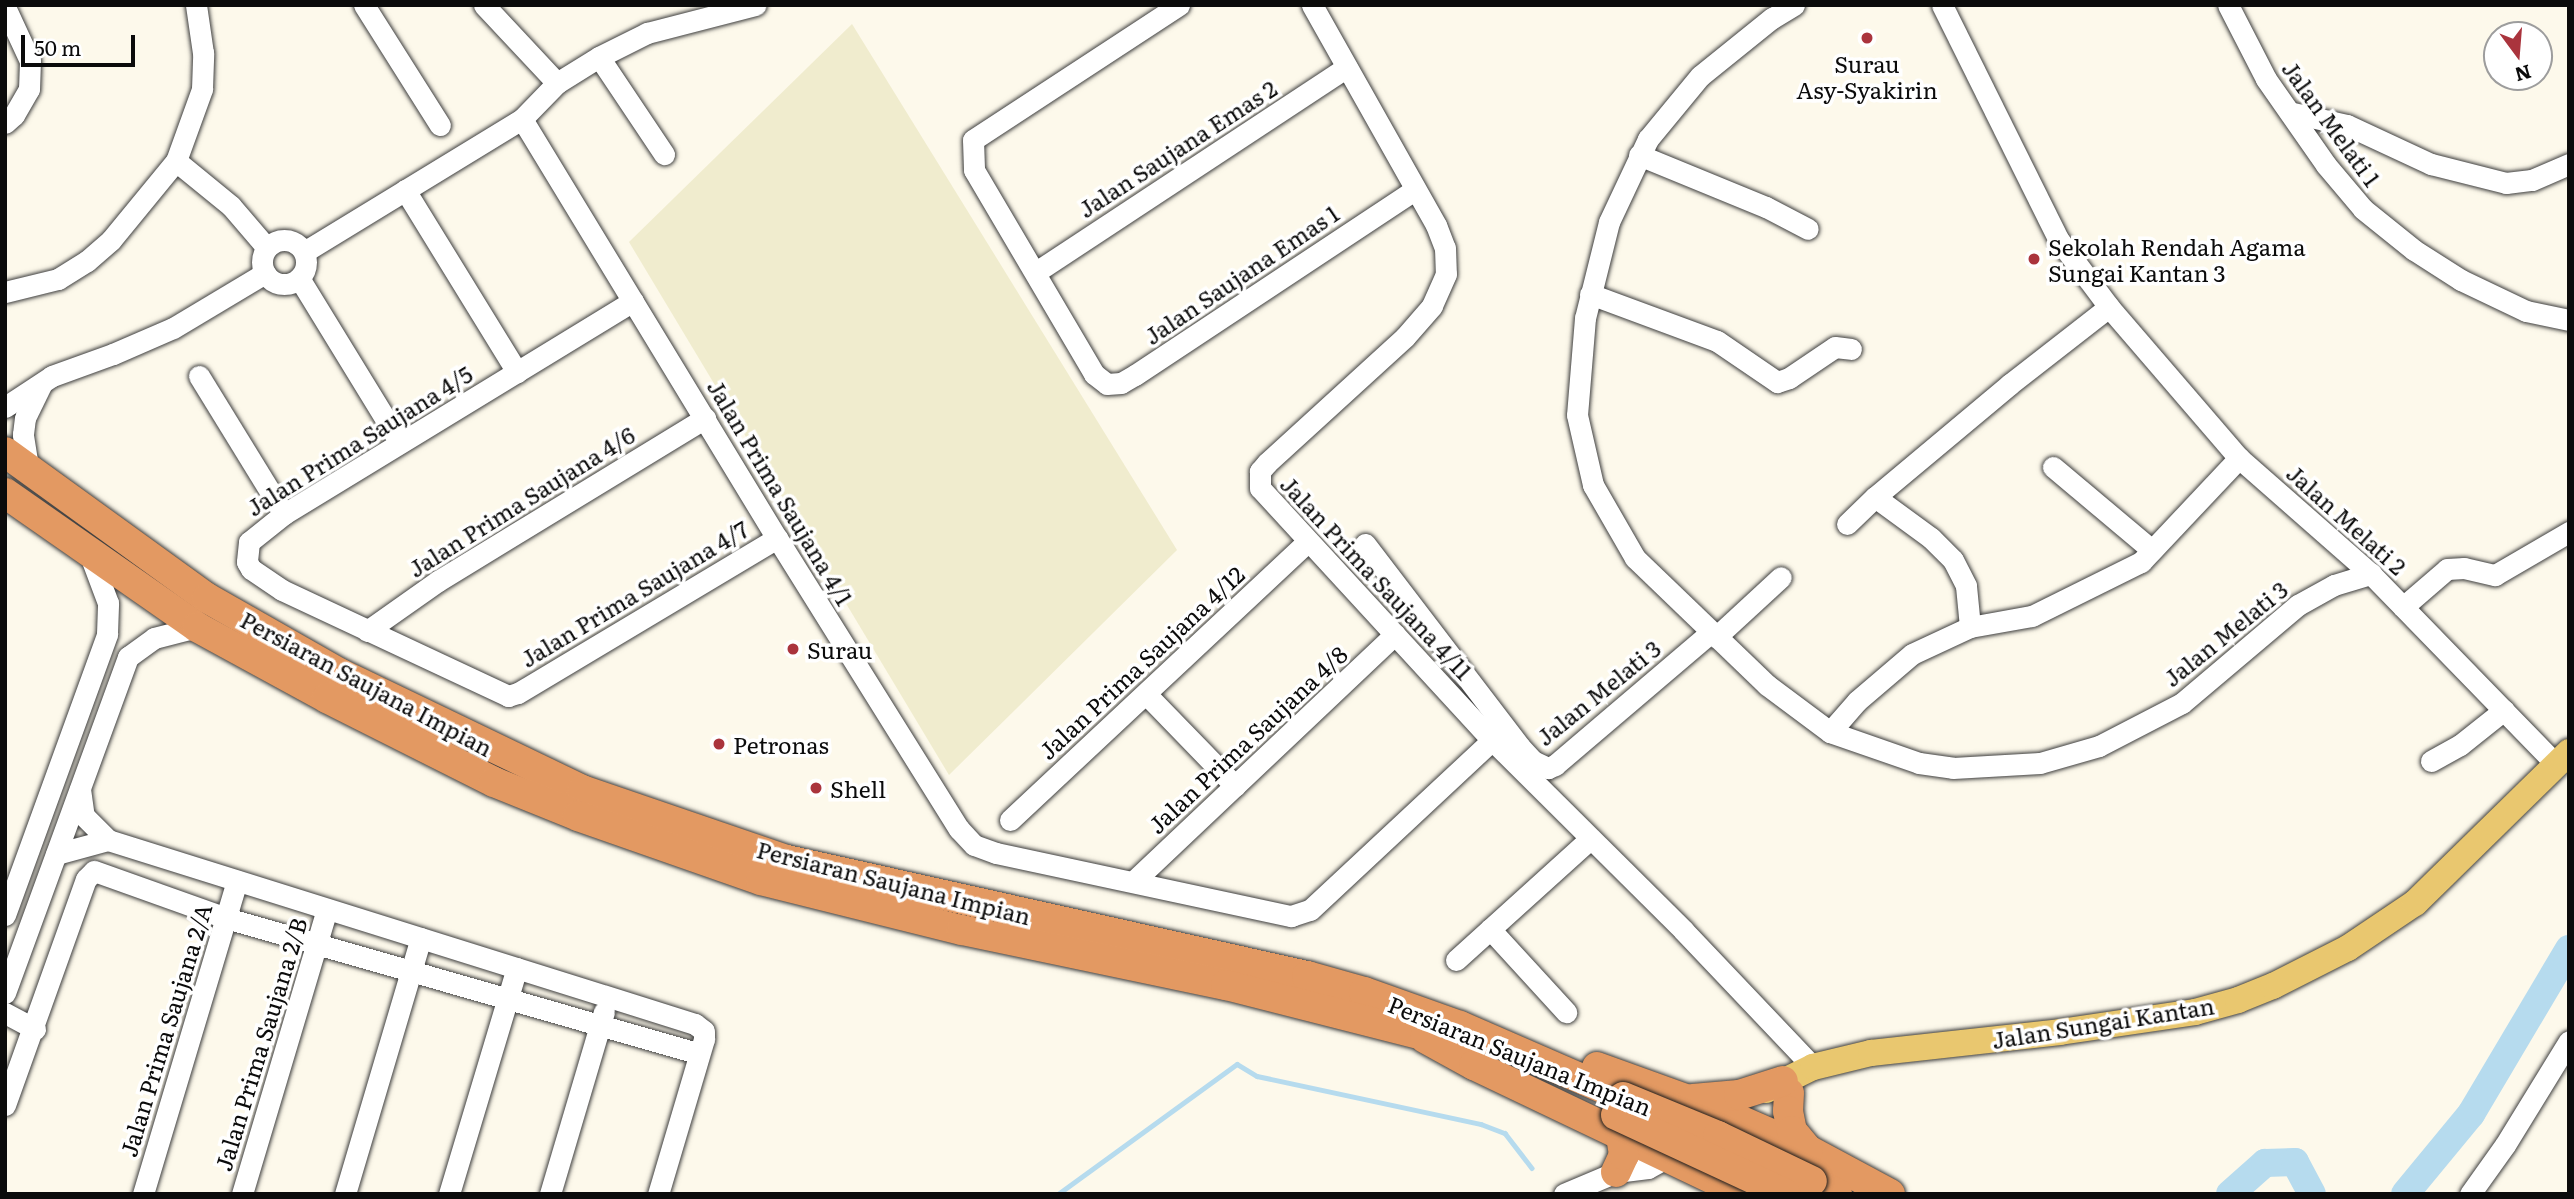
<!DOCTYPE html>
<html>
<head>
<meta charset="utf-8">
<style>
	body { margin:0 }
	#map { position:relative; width:2574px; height:1199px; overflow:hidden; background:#fdf9eb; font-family:Literata,serif }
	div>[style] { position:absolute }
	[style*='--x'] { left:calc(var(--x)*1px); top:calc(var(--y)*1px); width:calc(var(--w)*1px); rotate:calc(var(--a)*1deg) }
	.farmland>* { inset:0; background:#f0ecce }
	.stream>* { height:4.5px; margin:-2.25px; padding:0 2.25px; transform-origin:2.25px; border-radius:2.25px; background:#b6dbee }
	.river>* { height:28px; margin:-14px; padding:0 14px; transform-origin:14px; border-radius:14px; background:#b6dbee }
	.roads { filter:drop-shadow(0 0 2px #3e3e3e) drop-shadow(0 0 2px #3e3e3e) }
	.minor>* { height:21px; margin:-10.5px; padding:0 10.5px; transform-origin:10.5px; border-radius:10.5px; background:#fff }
	.minor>.ring { margin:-10.5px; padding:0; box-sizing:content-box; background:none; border:21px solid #fff; border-radius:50% }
	.major>* { height:26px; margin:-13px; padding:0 13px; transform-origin:13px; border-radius:13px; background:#e9c76f }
	.highway>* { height:30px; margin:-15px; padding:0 15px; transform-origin:15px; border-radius:15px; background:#e39962 }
	.bridges { filter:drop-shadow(0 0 2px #1c1c1c) drop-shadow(0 0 2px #1c1c1c) }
	.highway-bridge>* { height:30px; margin:-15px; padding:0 15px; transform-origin:15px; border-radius:15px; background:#e39962 }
	.dots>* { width:19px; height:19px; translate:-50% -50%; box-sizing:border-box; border:4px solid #fff; border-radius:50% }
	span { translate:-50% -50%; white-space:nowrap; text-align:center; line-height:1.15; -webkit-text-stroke:7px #fff; paint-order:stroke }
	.poi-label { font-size:23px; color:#0b0b0b }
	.left { translate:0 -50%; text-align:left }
	.street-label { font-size:23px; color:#0b0b0b }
	.frame { position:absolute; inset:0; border:7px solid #0b0b0b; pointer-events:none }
	.north { position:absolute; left:2483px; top:21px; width:70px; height:70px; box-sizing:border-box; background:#fff; border:2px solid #9d9d9d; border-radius:50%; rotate:164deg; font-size:19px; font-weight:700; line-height:28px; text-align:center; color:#0b0b0b }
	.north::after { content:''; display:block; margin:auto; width:24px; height:32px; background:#aa343d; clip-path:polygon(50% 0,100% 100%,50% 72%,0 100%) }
	.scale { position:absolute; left:21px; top:35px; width:114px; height:32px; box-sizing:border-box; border:4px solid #0b0b0b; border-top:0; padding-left:9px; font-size:21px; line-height:24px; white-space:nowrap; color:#0b0b0b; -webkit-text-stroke:5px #fff; paint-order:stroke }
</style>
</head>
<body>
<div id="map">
	<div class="farmland">
		<div style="clip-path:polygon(852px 24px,1177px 550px,949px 775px,629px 242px)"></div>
	</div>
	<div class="stream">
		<div style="--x:1058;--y:1194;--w:221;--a:-36"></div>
		<div style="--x:1237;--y:1064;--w:23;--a:31"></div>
		<div style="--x:1257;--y:1076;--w:229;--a:12.1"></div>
		<div style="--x:1481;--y:1124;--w:26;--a:21"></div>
		<div style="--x:1505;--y:1133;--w:44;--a:52.4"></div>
	</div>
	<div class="river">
		<div style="--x:2230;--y:1194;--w:47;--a:-41.5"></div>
		<div style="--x:2265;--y:1163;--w:30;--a:-2"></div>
		<div style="--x:2295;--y:1162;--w:36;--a:62"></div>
		<div style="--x:2405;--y:1194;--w:104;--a:-50.5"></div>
		<div style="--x:2471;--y:1114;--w:192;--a:-59.3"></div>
	</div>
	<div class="roads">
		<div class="minor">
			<div style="--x:364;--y:5;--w:142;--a:57.7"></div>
			<div style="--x:484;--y:5;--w:107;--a:46.9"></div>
			<div style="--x:1179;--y:5;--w:246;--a:146.8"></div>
			<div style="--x:973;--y:140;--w:30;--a:88"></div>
			<div style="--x:974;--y:170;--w:237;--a:59.5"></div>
			<div style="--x:1094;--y:374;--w:16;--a:38"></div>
			<div style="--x:1107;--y:384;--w:14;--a:-4"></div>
			<div style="--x:1121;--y:383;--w:16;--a:-30"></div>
			<div style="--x:1135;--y:375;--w:336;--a:-33.5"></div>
			<div style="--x:1312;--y:5;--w:253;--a:60.6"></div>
			<div style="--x:1436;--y:225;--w:25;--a:69"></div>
			<div style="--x:1445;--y:248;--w:26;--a:88"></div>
			<div style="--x:1446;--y:274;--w:35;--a:114"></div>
			<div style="--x:1432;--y:306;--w:41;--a:131.1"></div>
			<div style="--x:1405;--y:337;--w:187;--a:137.6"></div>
			<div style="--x:1267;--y:463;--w:11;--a:131"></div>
			<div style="--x:1260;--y:471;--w:17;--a:90"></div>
			<div style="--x:1260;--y:488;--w:343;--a:47.4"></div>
			<div style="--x:1492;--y:740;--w:269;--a:44.8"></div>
			<div style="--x:1683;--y:930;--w:189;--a:46.5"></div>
			<div style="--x:1794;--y:5;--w:26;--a:149"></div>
			<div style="--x:1772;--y:18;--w:92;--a:141.1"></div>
			<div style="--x:1700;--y:76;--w:82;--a:129.5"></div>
			<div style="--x:1648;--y:139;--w:92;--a:115.2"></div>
			<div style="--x:1609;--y:222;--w:99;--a:104"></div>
			<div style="--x:1585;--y:318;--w:97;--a:94.7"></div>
			<div style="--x:1577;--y:415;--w:72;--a:77.1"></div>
			<div style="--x:1593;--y:485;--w:84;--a:60.1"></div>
			<div style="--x:1635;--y:558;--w:183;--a:43.9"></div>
			<div style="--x:1767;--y:685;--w:79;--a:36.7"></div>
			<div style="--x:1830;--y:732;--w:94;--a:19.2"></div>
			<div style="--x:1919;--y:763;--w:34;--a:8"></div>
			<div style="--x:1953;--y:768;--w:87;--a:-3.3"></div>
			<div style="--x:2040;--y:763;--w:61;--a:-16.1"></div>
			<div style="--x:2099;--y:746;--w:93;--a:-27.4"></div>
			<div style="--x:2182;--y:703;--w:152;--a:-40.2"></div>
			<div style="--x:2298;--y:605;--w:41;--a:-29.1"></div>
			<div style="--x:2334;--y:585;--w:39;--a:-17"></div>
			<div style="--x:1942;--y:5;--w:261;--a:63.6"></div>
			<div style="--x:2058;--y:239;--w:85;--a:53.1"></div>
			<div style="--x:2109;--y:307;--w:199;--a:49.3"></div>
			<div style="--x:2239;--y:458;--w:176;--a:41.3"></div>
			<div style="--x:2371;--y:574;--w:265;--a:45.8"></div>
			<div style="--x:2228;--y:5;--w:83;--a:62.8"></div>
			<div style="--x:2266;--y:79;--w:105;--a:55.1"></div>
			<div style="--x:2326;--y:165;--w:57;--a:49.9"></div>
			<div style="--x:2363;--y:209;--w:65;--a:38.8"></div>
			<div style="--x:2414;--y:250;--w:56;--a:32.6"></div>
			<div style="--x:2461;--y:280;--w:72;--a:25.5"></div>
			<div style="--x:2526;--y:311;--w:44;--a:11.8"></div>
			<div style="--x:5;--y:7;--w:60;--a:65.2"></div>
			<div style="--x:30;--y:61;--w:28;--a:92"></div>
			<div style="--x:29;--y:89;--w:30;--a:120"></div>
			<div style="--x:14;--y:115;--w:12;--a:138"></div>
			<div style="--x:599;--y:57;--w:117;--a:56.2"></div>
			<div style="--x:2293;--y:113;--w:55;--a:12.5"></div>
			<div style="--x:2347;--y:125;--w:93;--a:24.9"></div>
			<div style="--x:2431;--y:164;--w:77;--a:14.2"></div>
			<div style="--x:2506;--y:183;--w:26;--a:-7"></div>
			<div style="--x:2532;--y:180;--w:40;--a:-23.4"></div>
			<div style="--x:522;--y:119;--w:490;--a:58.7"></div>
			<div style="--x:777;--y:538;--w:343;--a:58"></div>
			<div style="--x:959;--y:829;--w:22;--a:47"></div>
			<div style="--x:974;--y:845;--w:23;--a:20"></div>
			<div style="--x:996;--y:853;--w:302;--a:12.1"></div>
			<div style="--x:1291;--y:916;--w:20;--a:-18"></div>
			<div style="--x:1310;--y:910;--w:249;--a:-43"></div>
			<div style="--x:1639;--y:155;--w:137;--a:22.3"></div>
			<div style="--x:1766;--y:207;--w:47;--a:27.6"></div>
			<div style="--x:176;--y:161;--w:71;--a:39.3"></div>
			<div style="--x:231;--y:206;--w:55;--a:49.4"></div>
			<div style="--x:405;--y:190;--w:214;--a:58.4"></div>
			<div class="ring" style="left:262px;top:240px;width:23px;height:23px"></div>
			<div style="--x:304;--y:252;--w:255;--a:-31.4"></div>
			<div style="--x:522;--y:119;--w:50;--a:-45.8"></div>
			<div style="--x:557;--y:83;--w:49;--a:-31.8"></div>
			<div style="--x:599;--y:57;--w:54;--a:-26.6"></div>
			<div style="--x:647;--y:33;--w:112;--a:-14.5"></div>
			<div style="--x:1036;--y:272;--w:372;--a:-33.4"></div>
			<div style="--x:299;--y:278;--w:193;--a:58.5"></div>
			<div style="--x:5;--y:292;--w:55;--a:-13.8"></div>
			<div style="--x:58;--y:279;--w:34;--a:-32"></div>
			<div style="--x:87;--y:261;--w:32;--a:-41"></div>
			<div style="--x:111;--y:240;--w:102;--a:-50.6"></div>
			<div style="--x:176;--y:161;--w:77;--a:-70.1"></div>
			<div style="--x:202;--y:89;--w:36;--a:-88"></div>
			<div style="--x:203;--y:53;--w:49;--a:-98.3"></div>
			<div style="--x:1590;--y:294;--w:135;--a:20.3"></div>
			<div style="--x:1717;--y:341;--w:73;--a:34.3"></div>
			<div style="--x:1777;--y:382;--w:13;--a:-18"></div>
			<div style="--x:1789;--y:378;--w:55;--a:-34"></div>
			<div style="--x:1835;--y:347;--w:16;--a:7"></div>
			<div style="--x:633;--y:301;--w:409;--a:148.6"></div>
			<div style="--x:284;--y:514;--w:45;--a:141.3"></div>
			<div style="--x:249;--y:542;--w:20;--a:96"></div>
			<div style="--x:247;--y:562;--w:8;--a:60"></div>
			<div style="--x:251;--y:569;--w:37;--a:34"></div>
			<div style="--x:282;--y:590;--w:250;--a:25.1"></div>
			<div style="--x:508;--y:696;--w:10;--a:-17"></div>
			<div style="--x:518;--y:693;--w:302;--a:-30.9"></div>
			<div style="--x:199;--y:376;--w:162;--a:58.4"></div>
			<div style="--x:5;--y:407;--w:56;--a:-33.4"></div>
			<div style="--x:52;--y:376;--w:65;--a:-19.8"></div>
			<div style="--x:113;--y:354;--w:65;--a:-23.4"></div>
			<div style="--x:173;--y:328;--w:107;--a:-30.9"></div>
			<div style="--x:28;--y:467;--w:33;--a:-99"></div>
			<div style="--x:23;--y:434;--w:16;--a:-83"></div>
			<div style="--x:25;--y:418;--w:37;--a:-64"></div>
			<div style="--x:2053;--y:467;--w:129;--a:40"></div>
			<div style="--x:1875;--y:497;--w:69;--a:36.2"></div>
			<div style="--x:1931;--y:538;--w:31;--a:45"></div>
			<div style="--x:1953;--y:560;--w:29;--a:63"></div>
			<div style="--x:1966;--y:586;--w:41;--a:84.4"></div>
			<div style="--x:1847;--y:524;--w:39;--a:-44"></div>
			<div style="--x:1875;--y:497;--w:176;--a:-39.9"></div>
			<div style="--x:2010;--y:384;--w:125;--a:-37.9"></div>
			<div style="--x:1365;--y:544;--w:255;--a:52.6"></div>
			<div style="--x:1520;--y:747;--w:19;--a:47"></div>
			<div style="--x:1533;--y:761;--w:17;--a:25"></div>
			<div style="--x:1548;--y:768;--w:8;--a:-23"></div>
			<div style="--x:1555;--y:765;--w:205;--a:-40.4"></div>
			<div style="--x:2403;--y:607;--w:58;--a:-40.8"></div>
			<div style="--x:2447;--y:569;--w:17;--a:-3"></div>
			<div style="--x:2464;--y:568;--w:32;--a:13"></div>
			<div style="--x:2495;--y:575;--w:86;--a:-30.2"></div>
			<div style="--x:367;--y:631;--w:87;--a:-35.2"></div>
			<div style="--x:438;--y:581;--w:313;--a:-31.4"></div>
			<div style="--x:1716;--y:637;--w:88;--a:-42.7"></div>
			<div style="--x:1146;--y:694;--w:128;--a:45.9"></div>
			<div style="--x:1830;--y:732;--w:41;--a:-48.9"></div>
			<div style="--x:1857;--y:701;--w:72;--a:-40.5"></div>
			<div style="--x:1912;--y:654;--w:64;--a:-25"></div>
			<div style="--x:1970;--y:627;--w:63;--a:-10.1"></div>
			<div style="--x:2032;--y:616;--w:122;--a:-26.4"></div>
			<div style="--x:2141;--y:562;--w:143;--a:-46.7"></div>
			<div style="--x:2431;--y:761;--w:33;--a:-29"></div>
			<div style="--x:2460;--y:745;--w:56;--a:-38.5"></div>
			<div style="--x:80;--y:789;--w:27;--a:82"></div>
			<div style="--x:84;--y:816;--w:34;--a:45"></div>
			<div style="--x:1010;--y:820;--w:408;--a:-43.1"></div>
			<div style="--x:56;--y:854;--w:54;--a:-15.1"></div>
			<div style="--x:108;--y:840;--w:615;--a:17.4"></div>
			<div style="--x:695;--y:1024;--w:11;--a:38"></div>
			<div style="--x:704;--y:1031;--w:8;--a:90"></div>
			<div style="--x:704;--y:1039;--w:162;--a:106.5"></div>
			<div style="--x:1134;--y:881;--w:359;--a:-43.4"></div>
			<div style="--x:5;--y:915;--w:299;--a:-70"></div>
			<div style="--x:107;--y:634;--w:31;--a:-88"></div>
			<div style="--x:108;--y:603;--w:51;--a:-110.6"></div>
			<div style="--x:1490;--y:929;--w:113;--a:47.5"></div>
			<div style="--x:1456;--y:960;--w:181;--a:-42.1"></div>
			<div style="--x:5;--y:993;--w:358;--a:-69.9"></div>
			<div style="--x:128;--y:657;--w:32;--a:-36"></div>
			<div style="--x:154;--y:638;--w:44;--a:-14.3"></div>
			<div style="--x:5;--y:1013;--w:34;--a:28"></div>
			<div style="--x:5;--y:1105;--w:240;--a:-70.3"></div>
			<div style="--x:86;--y:879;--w:11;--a:-45"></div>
			<div style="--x:94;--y:871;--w:140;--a:19.6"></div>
			<div style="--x:226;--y:918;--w:492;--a:16"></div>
			<div style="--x:1616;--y:1172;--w:32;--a:-7"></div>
			<div style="--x:1648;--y:1168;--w:23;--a:-29"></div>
			<div style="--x:143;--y:1194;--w:327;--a:-73.3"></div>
			<div style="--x:242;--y:1194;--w:297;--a:-73.4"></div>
			<div style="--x:345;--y:1194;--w:267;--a:-73.5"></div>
			<div style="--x:449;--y:1194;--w:236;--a:-73.3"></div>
			<div style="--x:550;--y:1194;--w:190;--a:-73.5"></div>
			<div style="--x:1564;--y:1194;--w:56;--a:-22.9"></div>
			<div style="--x:1616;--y:1172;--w:15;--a:-37"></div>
			<div style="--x:2470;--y:1194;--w:60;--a:-54.5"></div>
			<div style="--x:2505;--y:1145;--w:122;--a:-58.4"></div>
		</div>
		<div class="major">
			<div style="--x:1766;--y:1090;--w:52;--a:-26.1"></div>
			<div style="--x:1813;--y:1067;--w:60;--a:-13.6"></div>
			<div style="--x:1871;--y:1053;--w:190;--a:-6.3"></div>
			<div style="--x:2060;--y:1032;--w:136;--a:-8.4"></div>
			<div style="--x:2195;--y:1012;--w:45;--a:-15.6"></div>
			<div style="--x:2238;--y:1000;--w:38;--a:-22"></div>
			<div style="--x:2273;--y:986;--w:84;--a:-26.9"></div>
			<div style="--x:2348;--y:948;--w:81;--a:-33.9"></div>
			<div style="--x:2415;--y:903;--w:216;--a:-44.4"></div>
		</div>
		<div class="highway">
			<div style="--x:5;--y:452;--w:249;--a:35.9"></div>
			<div style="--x:207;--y:598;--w:154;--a:29.6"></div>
			<div style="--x:341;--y:674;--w:267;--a:25.7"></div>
			<div style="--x:582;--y:790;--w:217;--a:18.9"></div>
			<div style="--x:787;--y:860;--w:533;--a:12.58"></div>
			<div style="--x:1307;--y:976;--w:59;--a:15.7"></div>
			<div style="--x:1364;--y:992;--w:102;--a:19.5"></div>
			<div style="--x:1460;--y:1026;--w:178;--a:23.5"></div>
			<div style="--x:5;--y:493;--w:234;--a:34.9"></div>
			<div style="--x:197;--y:627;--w:148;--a:28.6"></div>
			<div style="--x:327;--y:698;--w:187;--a:26.7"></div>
			<div style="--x:494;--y:782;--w:91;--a:22"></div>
			<div style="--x:578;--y:816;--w:194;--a:19.3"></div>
			<div style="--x:761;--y:880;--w:207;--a:14"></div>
			<div style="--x:962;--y:930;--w:270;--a:11.8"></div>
			<div style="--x:1226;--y:985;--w:226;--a:14.3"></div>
			<div style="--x:1425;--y:1038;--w:56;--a:28.9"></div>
			<div style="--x:1474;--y:1065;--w:300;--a:25.5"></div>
			<div style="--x:1597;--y:1067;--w:132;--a:19.9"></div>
			<div style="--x:1721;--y:1112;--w:95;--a:23.6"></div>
			<div style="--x:1808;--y:1150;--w:93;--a:28.2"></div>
			<div style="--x:1789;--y:1093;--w:18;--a:93"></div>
			<div style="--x:1788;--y:1111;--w:20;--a:79"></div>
			<div style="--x:1792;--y:1131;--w:25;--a:50"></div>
			<div style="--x:1693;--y:1099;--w:46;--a:-5"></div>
			<div style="--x:1739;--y:1095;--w:46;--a:-17.7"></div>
			<div style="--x:1616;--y:1172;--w:19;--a:-65"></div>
			<div style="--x:1624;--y:1155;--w:19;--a:-99"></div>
			<div style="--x:1812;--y:1181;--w:28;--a:27"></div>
		</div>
	</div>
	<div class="bridges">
		<div class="highway-bridge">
			<div style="--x:1623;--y:1097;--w:103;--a:22.3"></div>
			<div style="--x:1718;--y:1136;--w:104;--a:25.6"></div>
			<div style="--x:1616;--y:1115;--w:187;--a:24.9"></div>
		</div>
	</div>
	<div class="dots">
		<div style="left:1867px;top:38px;background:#aa343d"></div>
		<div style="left:2034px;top:259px;background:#aa343d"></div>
		<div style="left:793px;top:649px;background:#aa343d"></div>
		<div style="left:719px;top:744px;background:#aa343d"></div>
		<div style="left:816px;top:788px;background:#aa343d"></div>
	</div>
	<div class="poi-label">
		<span style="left:1867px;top:76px">Surau<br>Asy-Syakirin</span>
		<span class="left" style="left:2048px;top:259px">Sekolah Rendah Agama<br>Sungai Kantan 3</span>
		<span class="left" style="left:807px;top:649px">Surau</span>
		<span class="left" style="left:733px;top:744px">Petronas</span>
		<span class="left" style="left:830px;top:788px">Shell</span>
	</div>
	<div class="street-label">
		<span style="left:2332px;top:123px;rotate:54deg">Jalan Melati 1</span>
		<span style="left:1177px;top:148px;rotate:-33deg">Jalan Saujana Emas 2</span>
		<span style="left:1241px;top:274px;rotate:-34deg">Jalan Saujana Emas 1</span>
		<span style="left:359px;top:440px;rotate:-32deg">Jalan Prima Saujana 4/5</span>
		<span style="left:781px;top:492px;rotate:59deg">Jalan Prima Saujana 4/1</span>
		<span style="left:521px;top:501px;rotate:-32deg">Jalan Prima Saujana 4/6</span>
		<span style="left:2347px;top:519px;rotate:42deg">Jalan Melati 2</span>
		<span style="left:1377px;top:577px;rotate:47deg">Jalan Prima Saujana 4/11</span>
		<span style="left:634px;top:593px;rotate:-31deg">Jalan Prima Saujana 4/7</span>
		<span style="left:2225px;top:633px;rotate:-39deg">Jalan Melati 3</span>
		<span style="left:1141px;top:662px;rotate:-43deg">Jalan Prima Saujana 4/12</span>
		<span style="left:367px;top:683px;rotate:28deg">Persiaran Saujana Impian</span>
		<span style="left:1598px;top:692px;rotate:-39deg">Jalan Melati 3</span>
		<span style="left:1247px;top:739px;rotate:-43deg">Jalan Prima Saujana 4/8</span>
		<span style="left:894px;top:882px;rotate:14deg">Persiaran Saujana Impian</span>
		<span style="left:2103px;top:1022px;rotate:-9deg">Jalan Sungai Kantan</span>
		<span style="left:165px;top:1030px;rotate:-73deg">Jalan Prima Saujana 2/A</span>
		<span style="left:260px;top:1044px;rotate:-73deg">Jalan Prima Saujana 2/B</span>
		<span style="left:1520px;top:1055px;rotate:22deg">Persiaran Saujana Impian</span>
	</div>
	<div class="frame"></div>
	<div class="north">N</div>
	<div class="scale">50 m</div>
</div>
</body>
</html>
